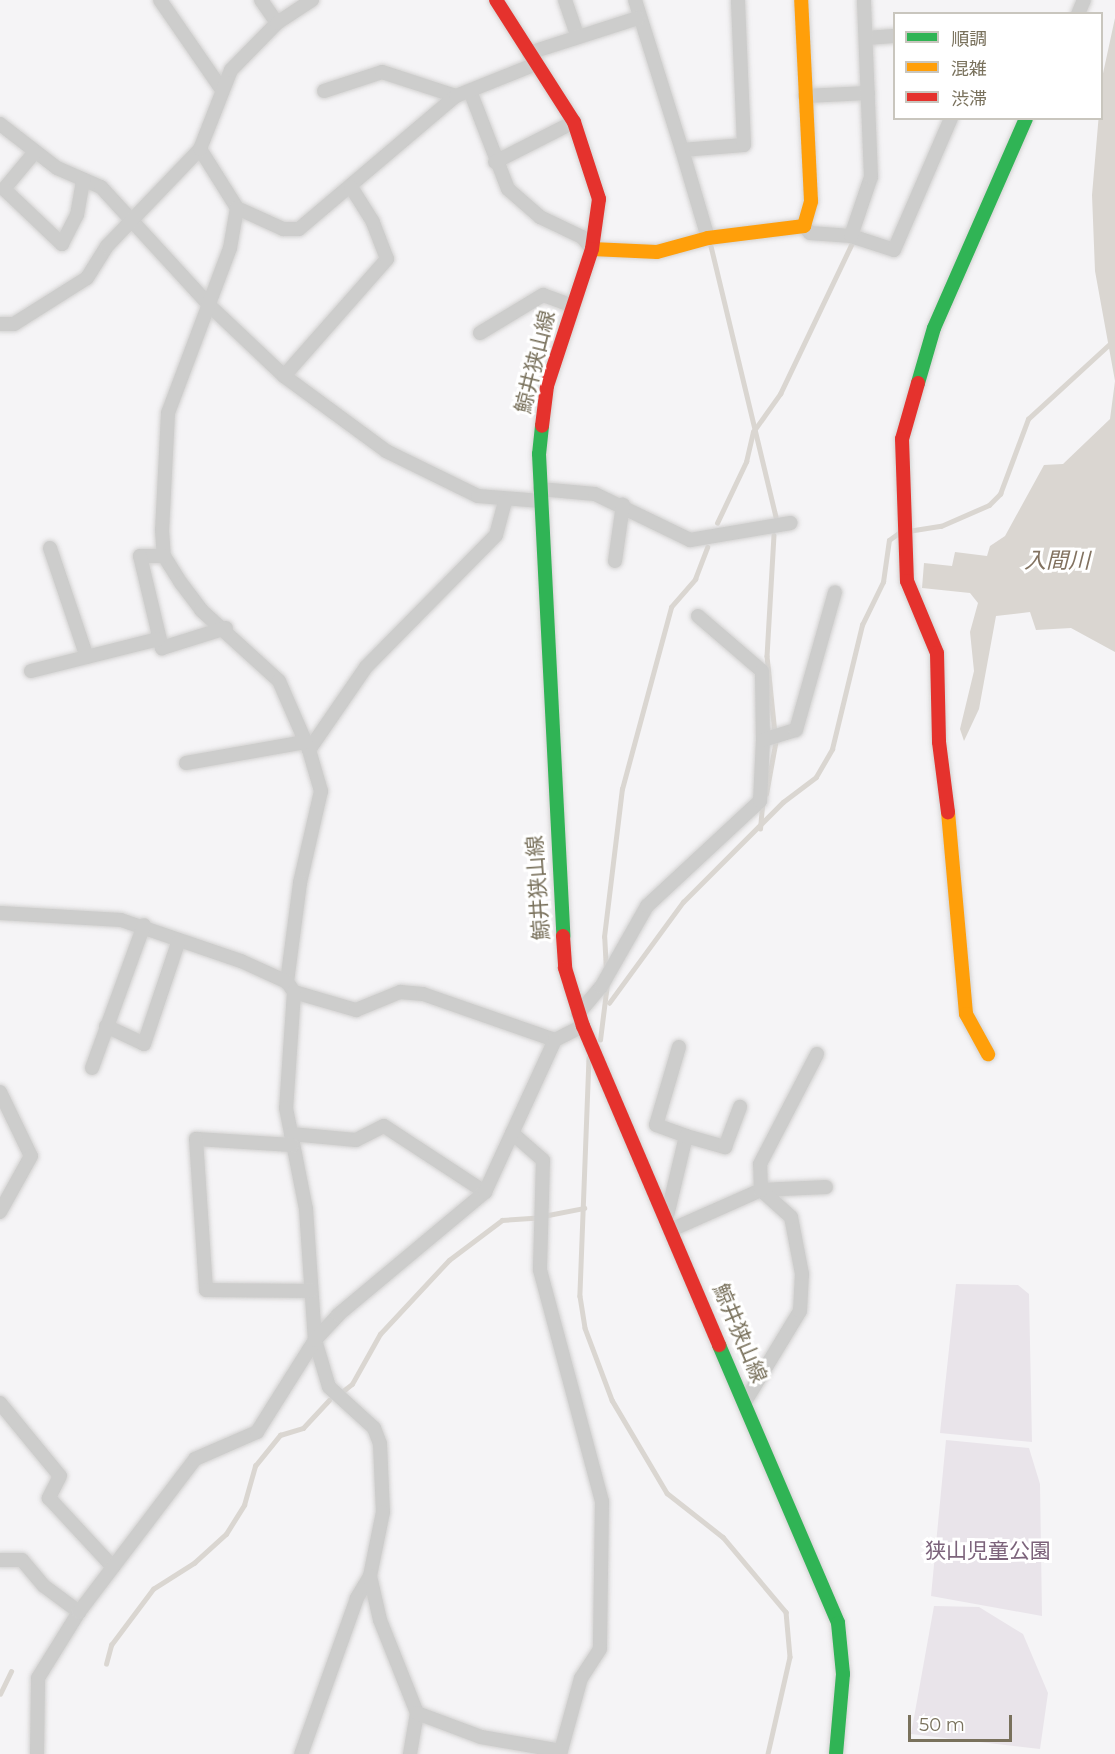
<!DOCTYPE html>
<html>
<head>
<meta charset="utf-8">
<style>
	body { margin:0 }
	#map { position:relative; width:1115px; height:1754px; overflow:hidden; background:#f5f4f6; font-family:Montserrat,"Noto Sans JP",sans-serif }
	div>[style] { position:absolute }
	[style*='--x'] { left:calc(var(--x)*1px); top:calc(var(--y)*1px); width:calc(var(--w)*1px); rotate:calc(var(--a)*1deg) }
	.green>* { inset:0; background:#e9e4ea }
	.water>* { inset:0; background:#dad6d1 }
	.stream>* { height:4.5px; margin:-2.25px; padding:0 2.25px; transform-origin:2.25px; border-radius:2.25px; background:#dad6d1 }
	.roads { filter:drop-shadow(0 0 2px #d3d2d1) drop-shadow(0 0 2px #d3d2d1) }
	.street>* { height:14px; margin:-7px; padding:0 7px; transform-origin:7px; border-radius:7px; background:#cdcdcc }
	.fast>* { height:14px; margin:-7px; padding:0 7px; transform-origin:7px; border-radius:7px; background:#30b455 }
	.slow>* { height:14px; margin:-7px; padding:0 7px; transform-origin:7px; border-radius:7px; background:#ff9f0a }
	.jam>* { height:14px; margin:-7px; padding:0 7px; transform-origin:7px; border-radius:7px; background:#e5322d }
	span { translate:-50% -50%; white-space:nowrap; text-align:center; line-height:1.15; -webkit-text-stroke:6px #fff; paint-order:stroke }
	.street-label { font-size:21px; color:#79715c }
	.park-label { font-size:21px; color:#7c637b }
	.water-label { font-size:22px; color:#827260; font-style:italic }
	.legend { position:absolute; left:893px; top:12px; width:210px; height:108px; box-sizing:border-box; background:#fff; border:2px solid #c9c6be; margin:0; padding:8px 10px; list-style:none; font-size:18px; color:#79715c }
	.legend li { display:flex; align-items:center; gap:12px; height:30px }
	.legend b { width:30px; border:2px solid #c9c6be }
	.scale { position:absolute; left:908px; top:1715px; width:104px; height:27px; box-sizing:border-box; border:3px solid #79715c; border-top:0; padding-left:8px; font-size:18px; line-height:21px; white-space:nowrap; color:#79715c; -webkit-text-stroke:4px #fff; paint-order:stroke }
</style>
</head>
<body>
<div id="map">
	<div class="green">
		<div style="clip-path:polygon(956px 1284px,1018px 1285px,1029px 1294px,1032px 1442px,940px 1433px)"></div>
		<div style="clip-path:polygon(946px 1440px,1029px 1448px,1040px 1484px,1042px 1616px,931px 1596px)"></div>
		<div style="clip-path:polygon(934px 1606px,979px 1607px,1023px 1634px,1048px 1693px,1040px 1749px,911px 1734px)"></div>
	</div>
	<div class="water">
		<div style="clip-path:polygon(1115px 18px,1115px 652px,1071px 628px,1036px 630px,1030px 612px,996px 616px,979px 709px,964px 741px,960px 729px,974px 671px,970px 632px,978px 603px,970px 593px,922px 588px,924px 563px,952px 566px,955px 552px,987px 556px,990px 546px,1005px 536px,1044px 465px,1063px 464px,1110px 419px,1115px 381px,1095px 271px,1092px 195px,1102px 78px)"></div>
	</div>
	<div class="stream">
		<div style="--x:711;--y:246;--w:278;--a:76.5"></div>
		<div style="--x:717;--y:523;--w:68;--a:-64.6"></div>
		<div style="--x:746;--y:462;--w:31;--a:-77"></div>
		<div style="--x:753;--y:432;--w:47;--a:-54.6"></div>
		<div style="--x:780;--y:394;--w:167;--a:-64.5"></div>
		<div style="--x:908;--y:531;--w:33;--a:-9"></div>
		<div style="--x:941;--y:526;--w:52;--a:-23.6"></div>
		<div style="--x:989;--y:505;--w:16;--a:-45"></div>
		<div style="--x:1000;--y:494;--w:80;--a:-69.5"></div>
		<div style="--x:1028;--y:419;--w:118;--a:-42.6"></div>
		<div style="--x:774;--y:535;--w:121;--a:93.3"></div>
		<div style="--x:767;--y:656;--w:78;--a:84.1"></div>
		<div style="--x:766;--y:794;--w:56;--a:-79.7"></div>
		<div style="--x:760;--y:829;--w:24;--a:-85"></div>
		<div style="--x:606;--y:971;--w:34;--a:-93"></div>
		<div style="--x:604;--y:937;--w:149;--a:-83.1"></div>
		<div style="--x:622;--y:789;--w:188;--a:-74.9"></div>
		<div style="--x:671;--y:607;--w:37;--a:-49"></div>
		<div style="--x:695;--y:579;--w:34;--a:-69"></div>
		<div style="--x:609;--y:1003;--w:125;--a:-53.8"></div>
		<div style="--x:683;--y:902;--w:141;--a:-45"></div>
		<div style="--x:783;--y:802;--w:41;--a:-37.1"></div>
		<div style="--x:816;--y:777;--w:32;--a:-60"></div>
		<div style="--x:832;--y:749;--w:128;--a:-76.4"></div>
		<div style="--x:862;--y:625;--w:48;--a:-64"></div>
		<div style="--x:883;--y:582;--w:42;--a:-81.9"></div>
		<div style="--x:889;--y:540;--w:14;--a:-36"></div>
		<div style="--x:600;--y:1040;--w:56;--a:-82.9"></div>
		<div style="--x:589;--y:1058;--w:238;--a:92.2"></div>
		<div style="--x:580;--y:1296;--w:32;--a:81"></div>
		<div style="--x:585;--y:1328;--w:77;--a:69.4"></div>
		<div style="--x:612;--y:1400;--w:108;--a:59.4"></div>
		<div style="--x:667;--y:1493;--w:71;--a:38.2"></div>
		<div style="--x:723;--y:1537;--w:98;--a:50"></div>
		<div style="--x:786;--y:1612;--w:45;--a:84.9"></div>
		<div style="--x:790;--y:1657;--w:99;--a:102.8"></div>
		<div style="--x:543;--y:1216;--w:42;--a:-11"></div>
		<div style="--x:343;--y:1391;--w:11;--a:-38"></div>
		<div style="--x:352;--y:1384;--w:57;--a:-60.8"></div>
		<div style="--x:380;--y:1334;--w:101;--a:-47"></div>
		<div style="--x:449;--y:1260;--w:66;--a:-37"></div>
		<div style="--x:502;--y:1220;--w:32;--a:-4"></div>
		<div style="--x:106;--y:1664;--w:20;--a:-75"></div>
		<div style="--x:111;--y:1645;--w:70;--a:-53.1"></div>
		<div style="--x:153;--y:1589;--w:49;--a:-32.4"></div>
		<div style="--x:194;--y:1563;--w:43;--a:-42.2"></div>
		<div style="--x:226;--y:1534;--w:34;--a:-58"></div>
		<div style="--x:244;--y:1505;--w:41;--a:-74.2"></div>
		<div style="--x:255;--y:1466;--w:40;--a:-51"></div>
		<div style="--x:280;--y:1435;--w:24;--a:-17"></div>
		<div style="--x:303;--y:1428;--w:38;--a:-47"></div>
		<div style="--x:0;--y:1694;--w:25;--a:-64"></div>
	</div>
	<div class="roads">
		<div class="street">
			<div style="--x:160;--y:0;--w:106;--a:55.4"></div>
			<div style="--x:261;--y:0;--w:28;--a:55"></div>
			<div style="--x:565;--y:0;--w:39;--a:71"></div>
			<div style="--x:635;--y:0;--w:157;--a:72.6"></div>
			<div style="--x:682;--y:150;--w:62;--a:-4.6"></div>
			<div style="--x:744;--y:145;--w:145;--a:-92.4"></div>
			<div style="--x:1078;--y:14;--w:15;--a:-67"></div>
			<div style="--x:866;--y:38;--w:28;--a:-4"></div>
			<div style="--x:529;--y:53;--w:114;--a:-17.8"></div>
			<div style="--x:324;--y:91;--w:61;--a:-18.1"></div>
			<div style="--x:382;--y:72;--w:78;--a:18"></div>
			<div style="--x:470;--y:91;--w:105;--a:68.8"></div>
			<div style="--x:508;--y:189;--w:43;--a:41.2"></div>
			<div style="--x:540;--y:217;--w:47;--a:25.5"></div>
			<div style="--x:582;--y:237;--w:16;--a:50"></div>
			<div style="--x:805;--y:96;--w:63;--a:-2.7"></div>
			<div style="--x:0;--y:124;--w:72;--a:37.7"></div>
			<div style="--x:57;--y:168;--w:48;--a:23.4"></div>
			<div style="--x:101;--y:187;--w:161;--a:47.5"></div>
			<div style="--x:210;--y:306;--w:102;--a:43.4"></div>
			<div style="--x:284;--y:376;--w:127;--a:36.3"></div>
			<div style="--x:386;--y:451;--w:102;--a:26.1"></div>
			<div style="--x:478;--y:496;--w:63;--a:4.5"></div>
			<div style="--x:200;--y:149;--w:70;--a:57.9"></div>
			<div style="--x:237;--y:208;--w:51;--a:24.5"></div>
			<div style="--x:283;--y:229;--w:16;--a:0"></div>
			<div style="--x:299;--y:229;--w:206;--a:-40.3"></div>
			<div style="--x:456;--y:96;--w:86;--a:-21.8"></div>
			<div style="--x:682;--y:150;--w:92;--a:73.5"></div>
			<div style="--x:34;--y:153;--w:47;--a:129.8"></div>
			<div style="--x:4;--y:189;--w:80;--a:43.5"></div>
			<div style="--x:62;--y:244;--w:33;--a:-63"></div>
			<div style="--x:77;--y:215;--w:36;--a:-80"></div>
			<div style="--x:495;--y:162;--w:89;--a:-26.9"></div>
			<div style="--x:237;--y:208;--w:41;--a:99.9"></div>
			<div style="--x:230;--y:248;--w:176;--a:110.6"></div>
			<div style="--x:168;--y:413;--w:117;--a:92.9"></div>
			<div style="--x:162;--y:530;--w:26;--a:86"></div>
			<div style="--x:164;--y:556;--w:32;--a:58"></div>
			<div style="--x:181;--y:583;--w:34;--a:53"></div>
			<div style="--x:201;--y:610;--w:105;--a:42.3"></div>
			<div style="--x:279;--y:681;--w:75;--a:66.5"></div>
			<div style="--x:309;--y:750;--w:43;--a:73.7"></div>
			<div style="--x:321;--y:791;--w:94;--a:102.9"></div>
			<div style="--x:300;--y:883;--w:100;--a:97.5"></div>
			<div style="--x:804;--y:226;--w:9;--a:49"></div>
			<div style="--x:810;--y:233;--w:41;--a:4.2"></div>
			<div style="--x:851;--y:236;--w:45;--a:18"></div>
			<div style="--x:894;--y:250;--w:144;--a:-66.6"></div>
			<div style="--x:851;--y:236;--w:62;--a:-71.3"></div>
			<div style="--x:871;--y:177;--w:177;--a:-92.3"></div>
			<div style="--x:0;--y:324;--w:14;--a:0"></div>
			<div style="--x:14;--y:324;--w:86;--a:-32.2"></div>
			<div style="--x:87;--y:278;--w:38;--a:-58"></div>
			<div style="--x:107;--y:246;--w:134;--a:-46.2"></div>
			<div style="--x:200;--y:149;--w:85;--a:-68.6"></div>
			<div style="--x:231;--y:70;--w:66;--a:-45.6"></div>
			<div style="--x:277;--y:23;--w:42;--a:-33.3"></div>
			<div style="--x:480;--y:333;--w:74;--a:-31.1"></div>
			<div style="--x:543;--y:295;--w:30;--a:20"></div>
			<div style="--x:284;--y:376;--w:156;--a:-48.6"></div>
			<div style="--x:387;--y:259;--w:40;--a:-111"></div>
			<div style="--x:373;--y:222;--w:41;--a:-122.2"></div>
			<div style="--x:540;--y:489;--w:55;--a:5.2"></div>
			<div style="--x:595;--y:494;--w:106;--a:25.8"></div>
			<div style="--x:690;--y:540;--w:102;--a:-9.6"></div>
			<div style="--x:50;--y:548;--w:115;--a:71.3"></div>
			<div style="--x:164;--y:556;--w:24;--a:180"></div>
			<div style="--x:140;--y:556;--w:95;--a:76.6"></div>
			<div style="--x:162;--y:648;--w:67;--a:-17.4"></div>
			<div style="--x:615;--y:561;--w:57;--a:-81.9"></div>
			<div style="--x:698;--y:616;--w:84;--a:40.7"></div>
			<div style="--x:762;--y:671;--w:69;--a:89.2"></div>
			<div style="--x:31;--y:671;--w:131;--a:-14.1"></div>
			<div style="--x:309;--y:750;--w:101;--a:-55.5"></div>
			<div style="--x:366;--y:667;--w:185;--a:-45.4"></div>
			<div style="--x:496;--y:535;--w:35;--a:-75"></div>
			<div style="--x:186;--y:763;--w:121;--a:-10"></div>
			<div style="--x:0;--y:913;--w:121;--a:3.3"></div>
			<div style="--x:121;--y:920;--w:127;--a:18.9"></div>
			<div style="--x:241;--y:961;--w:51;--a:24.5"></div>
			<div style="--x:287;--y:982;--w:12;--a:55"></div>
			<div style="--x:294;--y:992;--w:65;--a:16.2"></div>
			<div style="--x:356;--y:1010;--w:48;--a:-22.2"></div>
			<div style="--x:400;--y:992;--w:23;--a:5"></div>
			<div style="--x:423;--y:994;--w:140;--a:19.2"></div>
			<div style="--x:294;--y:992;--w:116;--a:93.9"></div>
			<div style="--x:286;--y:1108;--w:103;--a:78.8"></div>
			<div style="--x:306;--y:1209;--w:131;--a:86.1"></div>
			<div style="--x:315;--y:1340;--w:49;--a:73.4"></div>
			<div style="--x:329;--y:1387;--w:61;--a:42.3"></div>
			<div style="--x:374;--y:1428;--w:17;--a:69"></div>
			<div style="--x:380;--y:1444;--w:68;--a:87.5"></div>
			<div style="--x:383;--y:1512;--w:65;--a:101.5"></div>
			<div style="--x:370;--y:1576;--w:26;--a:121"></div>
			<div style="--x:357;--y:1598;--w:166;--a:109.7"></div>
			<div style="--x:578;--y:1014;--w:35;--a:-50"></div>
			<div style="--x:601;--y:987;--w:93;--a:-60.4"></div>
			<div style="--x:647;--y:906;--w:154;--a:-42.9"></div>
			<div style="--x:760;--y:801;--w:61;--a:-87.2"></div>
			<div style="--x:763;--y:740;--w:34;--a:-17"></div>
			<div style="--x:796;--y:730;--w:143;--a:-74.2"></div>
			<div style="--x:106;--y:1026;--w:42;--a:25.3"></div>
			<div style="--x:144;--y:1044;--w:107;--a:-71.4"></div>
			<div style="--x:679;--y:1047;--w:81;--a:106.4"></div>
			<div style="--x:656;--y:1125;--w:32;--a:20"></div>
			<div style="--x:92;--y:1068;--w:152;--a:-70"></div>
			<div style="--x:0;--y:1092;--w:71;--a:64.2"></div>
			<div style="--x:31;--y:1156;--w:64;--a:119"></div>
			<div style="--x:512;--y:1133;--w:41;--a:41.1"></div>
			<div style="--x:543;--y:1160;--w:110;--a:91.6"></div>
			<div style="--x:540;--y:1270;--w:239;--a:75"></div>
			<div style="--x:602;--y:1501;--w:148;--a:90.8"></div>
			<div style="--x:600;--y:1649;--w:35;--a:123"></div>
			<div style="--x:581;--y:1678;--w:79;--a:105.4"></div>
			<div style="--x:291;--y:1134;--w:65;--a:5.3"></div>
			<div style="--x:356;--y:1140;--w:31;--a:-27"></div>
			<div style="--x:384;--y:1126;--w:121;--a:33.2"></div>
			<div style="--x:292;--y:1145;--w:96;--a:-176.4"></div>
			<div style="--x:196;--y:1139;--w:151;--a:86.2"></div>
			<div style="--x:206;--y:1290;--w:105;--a:0.5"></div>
			<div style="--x:667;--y:1216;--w:82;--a:-76.6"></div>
			<div style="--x:686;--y:1136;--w:41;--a:15.8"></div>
			<div style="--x:725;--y:1147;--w:43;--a:-69.4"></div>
			<div style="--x:673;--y:1229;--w:96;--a:-23.9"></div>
			<div style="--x:761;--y:1190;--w:65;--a:-2.6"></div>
			<div style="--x:746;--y:1400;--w:104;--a:-58.8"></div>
			<div style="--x:800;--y:1311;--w:37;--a:-87"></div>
			<div style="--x:802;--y:1274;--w:58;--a:-100.9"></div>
			<div style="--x:791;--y:1217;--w:40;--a:-138"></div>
			<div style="--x:761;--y:1190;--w:26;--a:-92"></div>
			<div style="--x:760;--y:1164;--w:124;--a:-62.6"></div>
			<div style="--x:0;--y:1403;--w:94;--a:50.6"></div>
			<div style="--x:60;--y:1476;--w:25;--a:117"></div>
			<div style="--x:49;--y:1498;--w:94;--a:47.2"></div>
			<div style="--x:0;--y:1560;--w:22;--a:0"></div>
			<div style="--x:22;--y:1560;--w:34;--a:50"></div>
			<div style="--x:44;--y:1586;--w:44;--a:36.6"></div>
			<div style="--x:370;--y:1576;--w:45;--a:77.2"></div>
			<div style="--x:380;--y:1620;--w:100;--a:68.3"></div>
			<div style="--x:417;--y:1713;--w:42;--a:99.7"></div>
			<div style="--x:417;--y:1713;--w:68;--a:20.6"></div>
			<div style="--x:481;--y:1737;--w:81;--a:9.9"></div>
			<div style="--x:37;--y:1754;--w:76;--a:-89.2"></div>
			<div style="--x:38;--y:1678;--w:78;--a:-58.2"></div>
			<div style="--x:79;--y:1612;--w:192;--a:-52.8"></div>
			<div style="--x:195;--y:1459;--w:68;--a:-23.5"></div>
			<div style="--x:257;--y:1432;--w:109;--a:-57.8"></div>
			<div style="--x:315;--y:1340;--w:34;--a:-47"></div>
			<div style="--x:338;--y:1315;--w:192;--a:-39.9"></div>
			<div style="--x:485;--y:1192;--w:167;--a:-65.3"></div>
			<div style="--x:555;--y:1040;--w:31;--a:-27"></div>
		</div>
		<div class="fast">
			<div style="--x:918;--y:383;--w:57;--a:-73.8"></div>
			<div style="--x:934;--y:328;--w:229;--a:-66.3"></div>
			<div style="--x:542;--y:426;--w:28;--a:96"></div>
			<div style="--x:539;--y:454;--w:483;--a:87.1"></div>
			<div style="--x:719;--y:1345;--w:302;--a:66.8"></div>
			<div style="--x:838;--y:1623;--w:51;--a:84.4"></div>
			<div style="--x:843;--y:1674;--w:80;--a:95"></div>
		</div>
		<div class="slow">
			<div style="--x:592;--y:249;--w:65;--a:2.6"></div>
			<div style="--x:657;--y:252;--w:53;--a:-15.4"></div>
			<div style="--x:708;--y:238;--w:97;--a:-7.1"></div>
			<div style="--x:804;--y:226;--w:26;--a:-74"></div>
			<div style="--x:811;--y:201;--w:201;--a:-92.8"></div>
			<div style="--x:948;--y:812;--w:203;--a:84.9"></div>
			<div style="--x:966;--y:1014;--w:46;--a:61.2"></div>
		</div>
		<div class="jam">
			<div style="--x:496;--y:0;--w:145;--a:57.4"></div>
			<div style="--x:574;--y:122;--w:81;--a:72"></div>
			<div style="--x:599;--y:199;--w:50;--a:98"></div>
			<div style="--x:592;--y:249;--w:144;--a:108.2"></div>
			<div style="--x:547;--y:386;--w:40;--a:97.1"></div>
			<div style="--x:918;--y:383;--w:58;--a:105.9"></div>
			<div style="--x:902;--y:439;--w:142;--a:88"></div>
			<div style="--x:907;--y:581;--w:78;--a:67.4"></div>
			<div style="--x:937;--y:653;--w:89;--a:88.7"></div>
			<div style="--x:939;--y:742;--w:71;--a:82.7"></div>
			<div style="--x:563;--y:936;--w:32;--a:86"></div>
			<div style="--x:565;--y:968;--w:61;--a:72.8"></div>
			<div style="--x:583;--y:1026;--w:347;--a:66.9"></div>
		</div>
	</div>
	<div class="street-label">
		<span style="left:535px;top:362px;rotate:-76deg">鯨井狭山線</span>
		<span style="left:538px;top:888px;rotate:-94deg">鯨井狭山線</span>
		<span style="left:740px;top:1333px;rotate:67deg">鯨井狭山線</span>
	</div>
	<div class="park-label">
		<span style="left:988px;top:1551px">狭山児童公園</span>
	</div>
	<div class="water-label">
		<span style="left:1057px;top:561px">入間川</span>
	</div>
	<ul class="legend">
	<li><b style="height:8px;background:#30b455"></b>順調</li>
	<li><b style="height:8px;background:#ff9f0a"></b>混雑</li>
	<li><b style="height:8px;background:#e5322d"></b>渋滞</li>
	</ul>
	<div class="scale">50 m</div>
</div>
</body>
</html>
